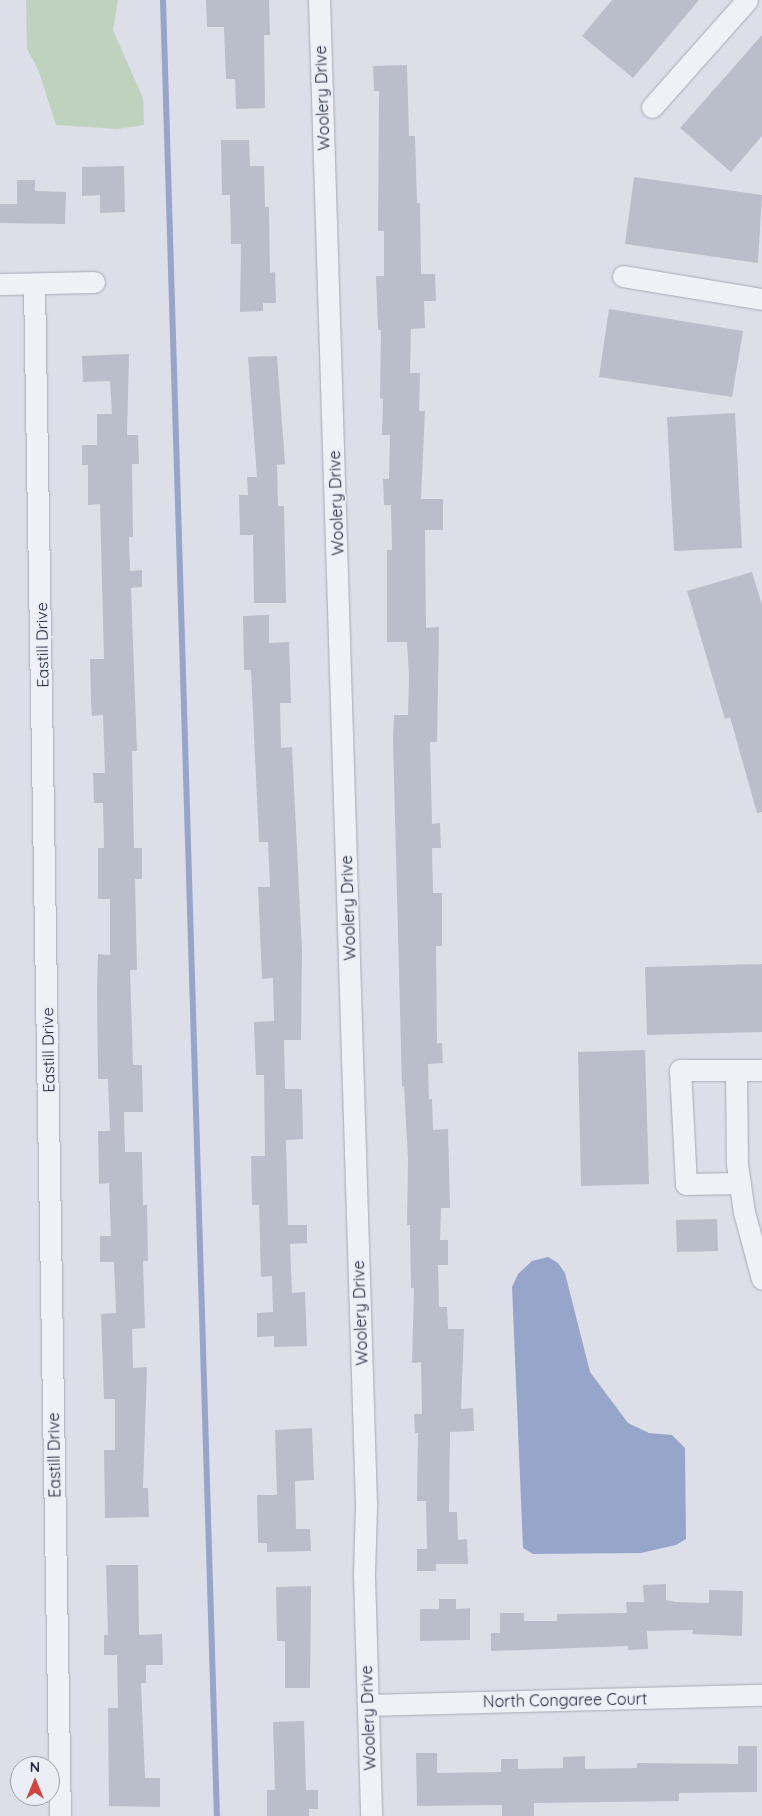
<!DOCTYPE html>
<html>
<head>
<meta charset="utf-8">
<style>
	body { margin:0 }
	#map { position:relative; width:762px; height:1816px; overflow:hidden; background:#dddfe8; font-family:Quicksand,sans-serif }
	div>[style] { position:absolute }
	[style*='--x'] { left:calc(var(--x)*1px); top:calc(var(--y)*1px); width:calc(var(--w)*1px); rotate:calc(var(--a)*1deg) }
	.green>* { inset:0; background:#bfd2be }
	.water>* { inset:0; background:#96a5c9 }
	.stream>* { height:6px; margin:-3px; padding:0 3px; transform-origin:3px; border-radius:3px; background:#96a5c9 }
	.building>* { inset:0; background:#babdca }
	.roads { filter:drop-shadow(0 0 1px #a6a9b5) drop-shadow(0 0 1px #a6a9b5) }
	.minor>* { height:21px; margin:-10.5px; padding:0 10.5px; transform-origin:10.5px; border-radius:10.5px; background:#f0f1f6 }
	span { translate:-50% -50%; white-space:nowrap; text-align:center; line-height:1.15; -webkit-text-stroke:4px #eceef5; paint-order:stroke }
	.street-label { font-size:16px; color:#262a3f }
	.north { position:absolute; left:10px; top:1756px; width:50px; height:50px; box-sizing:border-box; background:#eceef5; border:1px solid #9da0ac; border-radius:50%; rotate:0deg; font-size:14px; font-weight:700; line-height:20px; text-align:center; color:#262a3f }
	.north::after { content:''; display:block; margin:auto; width:18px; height:22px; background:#d3433c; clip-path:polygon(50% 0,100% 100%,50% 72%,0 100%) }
</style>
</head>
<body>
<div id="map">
	<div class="green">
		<div style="clip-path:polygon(26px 0,118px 0,113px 30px,143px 98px,144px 125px,117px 129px,56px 125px,38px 69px,27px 49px)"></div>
	</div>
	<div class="water">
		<div style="clip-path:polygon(548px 1257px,558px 1263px,565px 1273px,590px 1372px,628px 1423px,649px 1433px,672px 1435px,685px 1448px,686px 1539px,676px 1545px,641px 1553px,533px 1554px,523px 1548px,512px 1287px,518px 1274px,532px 1261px)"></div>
	</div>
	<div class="stream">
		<div style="--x:163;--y:0;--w:1817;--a:88.3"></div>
	</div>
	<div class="building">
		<div style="clip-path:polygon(206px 0,269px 0,270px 35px,264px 35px,265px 108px,236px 109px,235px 79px,226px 79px,224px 27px,207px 27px)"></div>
		<div style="clip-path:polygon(612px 0,699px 0,633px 78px,582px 36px)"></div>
		<div style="clip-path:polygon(762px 35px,762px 136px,731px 172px,680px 128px)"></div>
		<div style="clip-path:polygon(407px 65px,409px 136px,415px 136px,417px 203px,420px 203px,421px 274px,435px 274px,436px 301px,424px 301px,425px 328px,411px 329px,410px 373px,420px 373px,419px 411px,425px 411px,421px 499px,443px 499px,443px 530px,425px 530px,426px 628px,439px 627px,437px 742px,430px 742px,432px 824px,440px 823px,441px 848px,432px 848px,433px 893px,442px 893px,442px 946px,436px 946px,437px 1043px,442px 1043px,443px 1063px,428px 1064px,429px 1099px,432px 1099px,433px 1130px,448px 1129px,450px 1208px,441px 1208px,440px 1240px,448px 1240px,448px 1265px,438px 1265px,439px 1307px,447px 1307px,448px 1329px,464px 1329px,461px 1409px,473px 1408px,474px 1431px,450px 1432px,449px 1512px,457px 1512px,458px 1540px,467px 1539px,468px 1564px,436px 1564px,436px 1571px,417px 1571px,417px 1549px,427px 1549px,426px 1501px,417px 1501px,418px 1433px,415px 1433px,414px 1414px,422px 1414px,421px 1362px,412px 1363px,414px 1288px,411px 1288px,410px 1225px,407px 1225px,408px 1159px,404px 1086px,402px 1086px,393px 741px,394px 715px,408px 715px,409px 676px,407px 642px,387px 642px,387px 550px,392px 550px,391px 505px,384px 505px,383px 479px,389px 479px,390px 435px,382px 435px,383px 399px,380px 398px,381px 330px,378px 330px,376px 276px,384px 276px,384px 231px,378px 231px,379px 91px,374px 91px,373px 66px)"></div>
		<div style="clip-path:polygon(221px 140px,249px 140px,250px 166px,264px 166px,265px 207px,269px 207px,270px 273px,275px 272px,276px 303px,263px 303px,263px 311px,240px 312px,241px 244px,231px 244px,230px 195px,222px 195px)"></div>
		<div style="clip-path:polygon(124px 166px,125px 212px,100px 213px,100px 195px,82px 196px,82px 167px)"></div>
		<div style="clip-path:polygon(634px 177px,762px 195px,758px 263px,625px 244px)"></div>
		<div style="clip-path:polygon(17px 180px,35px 180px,35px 191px,66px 192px,65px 224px,0 223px,0 204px,17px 204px)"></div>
		<div style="clip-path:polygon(609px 309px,743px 331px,732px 397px,599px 377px)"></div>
		<div style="clip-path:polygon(129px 354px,127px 435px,138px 435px,139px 464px,132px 464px,133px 537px,129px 537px,130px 571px,142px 570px,142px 587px,131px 588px,137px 751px,132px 751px,134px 848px,142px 848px,142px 879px,135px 879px,137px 970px,130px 970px,133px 1065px,142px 1065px,143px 1112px,124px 1112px,125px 1152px,142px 1152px,143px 1205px,147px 1205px,148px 1261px,143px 1261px,145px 1328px,132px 1329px,133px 1368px,147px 1367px,143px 1488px,148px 1488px,149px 1517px,105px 1518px,104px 1450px,115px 1450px,115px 1399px,104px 1399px,101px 1314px,116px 1313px,114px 1262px,100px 1262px,100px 1236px,111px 1236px,109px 1183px,99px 1184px,98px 1131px,110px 1131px,108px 1079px,98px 1079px,97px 991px,98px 954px,110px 955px,110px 899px,98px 899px,98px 848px,104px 848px,103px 803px,94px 803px,93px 773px,105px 773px,103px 715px,92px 716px,91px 701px,90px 659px,104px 659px,100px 504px,88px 505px,88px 465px,82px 465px,82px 445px,97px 445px,97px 414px,112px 414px,110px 381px,83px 382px,82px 356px)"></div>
		<div style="clip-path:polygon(277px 356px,285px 464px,277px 465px,278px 506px,284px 506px,286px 603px,254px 603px,253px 535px,240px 535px,239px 495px,248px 495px,247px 477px,257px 477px,248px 357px)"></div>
		<div style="clip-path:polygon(735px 413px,742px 548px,674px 551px,667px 417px)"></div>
		<div style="clip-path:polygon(752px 572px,762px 605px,762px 812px,757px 813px,730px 717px,725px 719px,687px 591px)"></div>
		<div style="clip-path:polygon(269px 615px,269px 643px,289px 642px,291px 703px,280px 703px,281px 748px,292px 747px,302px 951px,301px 1040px,284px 1040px,285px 1089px,302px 1089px,303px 1139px,286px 1140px,288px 1225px,307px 1225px,307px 1243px,290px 1244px,292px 1293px,305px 1292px,307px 1346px,274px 1347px,274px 1336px,257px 1337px,257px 1313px,273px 1312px,272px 1276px,261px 1277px,259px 1205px,252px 1205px,251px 1156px,265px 1156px,264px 1075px,256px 1075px,254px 1022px,274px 1021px,273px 978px,262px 979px,258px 887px,270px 887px,268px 842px,259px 842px,251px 670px,244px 670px,243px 616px)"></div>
		<div style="clip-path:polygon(762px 964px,762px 1032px,647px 1035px,645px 967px)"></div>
		<div style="clip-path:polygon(645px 1050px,649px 1184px,581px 1186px,578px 1052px)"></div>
		<div style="clip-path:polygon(717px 1219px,718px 1251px,677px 1252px,676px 1220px)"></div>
		<div style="clip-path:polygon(312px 1428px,314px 1480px,295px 1481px,296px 1529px,310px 1529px,311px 1551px,267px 1552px,267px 1543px,258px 1543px,257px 1495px,277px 1495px,275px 1430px)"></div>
		<div style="clip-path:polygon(106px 1565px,138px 1565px,139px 1635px,162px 1634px,163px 1665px,146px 1665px,146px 1683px,141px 1683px,145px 1778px,160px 1778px,160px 1807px,109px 1806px,108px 1708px,118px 1708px,117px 1655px,104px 1655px,104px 1635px,108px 1635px)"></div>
		<div style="clip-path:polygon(666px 1584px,666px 1600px,676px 1602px,709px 1603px,709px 1590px,743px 1591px,742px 1636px,692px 1634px,693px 1630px,647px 1631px,648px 1649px,628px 1650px,628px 1646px,491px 1651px,491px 1633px,500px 1633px,500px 1613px,524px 1613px,524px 1621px,557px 1621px,557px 1614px,627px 1613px,626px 1602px,644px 1602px,643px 1585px)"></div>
		<div style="clip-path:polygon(311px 1586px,310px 1688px,285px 1688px,285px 1641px,277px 1641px,276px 1587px)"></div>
		<div style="clip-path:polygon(439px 1599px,456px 1599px,456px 1609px,470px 1608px,470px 1640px,420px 1641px,420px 1609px,439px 1609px)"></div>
		<div style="clip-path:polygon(304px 1721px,306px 1790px,318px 1790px,318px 1809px,309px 1809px,309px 1816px,267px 1816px,267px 1790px,275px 1790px,273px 1722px)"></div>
		<div style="clip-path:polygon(738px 1746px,757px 1746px,757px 1792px,679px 1793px,679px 1801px,534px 1803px,534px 1816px,502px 1816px,502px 1805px,417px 1806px,416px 1753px,437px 1753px,437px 1773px,501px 1772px,501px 1759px,518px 1759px,518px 1769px,563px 1768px,563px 1757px,585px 1756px,585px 1769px,637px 1768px,637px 1763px,738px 1764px)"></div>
	</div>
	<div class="roads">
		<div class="minor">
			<div style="--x:319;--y:0;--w:1507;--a:88.21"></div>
			<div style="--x:366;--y:1506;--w:69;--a:91.7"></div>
			<div style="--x:364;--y:1575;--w:241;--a:88.3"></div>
			<div style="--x:652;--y:107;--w:143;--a:-48.4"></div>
			<div style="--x:623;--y:276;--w:141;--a:9.4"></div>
			<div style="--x:0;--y:284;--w:94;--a:-1.2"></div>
			<div style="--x:34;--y:284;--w:1532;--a:89.03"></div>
			<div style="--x:736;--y:1070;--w:94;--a:89.4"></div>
			<div style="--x:737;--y:1164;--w:49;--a:81.7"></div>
			<div style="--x:744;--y:1212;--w:69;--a:75"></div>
			<div style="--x:740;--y:1183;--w:54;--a:178.9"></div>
			<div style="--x:686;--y:1184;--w:114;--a:-93"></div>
			<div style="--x:680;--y:1070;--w:82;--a:0"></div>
			<div style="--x:368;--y:1705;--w:394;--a:-1.5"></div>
		</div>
	</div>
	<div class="street-label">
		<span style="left:322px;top:98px;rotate:-92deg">Woolery Drive</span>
		<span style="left:336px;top:503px;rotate:-92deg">Woolery Drive</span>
		<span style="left:42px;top:645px;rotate:-91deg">Eastill Drive</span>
		<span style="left:348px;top:908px;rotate:-92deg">Woolery Drive</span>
		<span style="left:48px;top:1050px;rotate:-91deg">Eastill Drive</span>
		<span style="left:360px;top:1313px;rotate:-92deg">Woolery Drive</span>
		<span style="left:54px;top:1455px;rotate:-91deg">Eastill Drive</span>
		<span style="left:565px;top:1700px;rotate:-1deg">North Congaree Court</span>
		<span style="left:368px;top:1718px;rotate:-92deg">Woolery Drive</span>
	</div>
	<div class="north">N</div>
</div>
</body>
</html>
